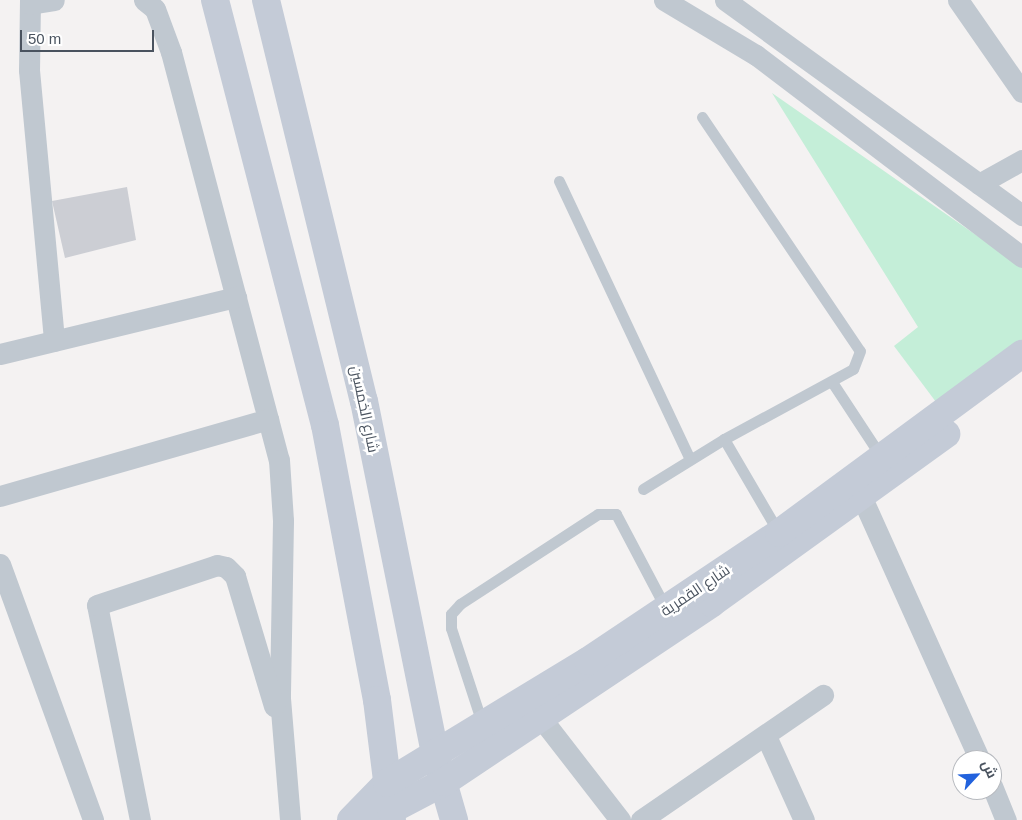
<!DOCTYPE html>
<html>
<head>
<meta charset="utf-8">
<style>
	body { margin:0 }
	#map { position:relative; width:1022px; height:820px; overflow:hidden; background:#f4f2f2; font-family:Helvetica,Cairo,sans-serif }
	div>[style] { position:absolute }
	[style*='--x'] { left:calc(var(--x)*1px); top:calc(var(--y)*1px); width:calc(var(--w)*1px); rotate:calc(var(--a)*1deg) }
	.green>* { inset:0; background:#c4eed8 }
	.building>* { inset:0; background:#ccced4 }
	.lane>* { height:11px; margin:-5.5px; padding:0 5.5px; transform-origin:5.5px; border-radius:5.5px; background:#c0c8d0 }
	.street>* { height:21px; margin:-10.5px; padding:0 10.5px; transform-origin:10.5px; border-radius:10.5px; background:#c0c8d0 }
	.secondary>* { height:28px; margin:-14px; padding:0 14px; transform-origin:14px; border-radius:14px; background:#c4cbd7 }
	span { translate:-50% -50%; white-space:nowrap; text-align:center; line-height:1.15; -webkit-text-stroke:5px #fff; paint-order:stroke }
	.street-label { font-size:15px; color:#4a535f }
	.north { position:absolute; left:952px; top:750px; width:50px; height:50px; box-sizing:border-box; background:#fff; border:1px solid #b7babf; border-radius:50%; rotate:65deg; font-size:14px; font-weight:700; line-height:20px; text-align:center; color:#4a535f }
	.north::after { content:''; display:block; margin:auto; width:18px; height:22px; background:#2262dd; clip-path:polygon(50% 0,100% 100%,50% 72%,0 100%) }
	.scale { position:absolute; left:20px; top:30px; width:134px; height:22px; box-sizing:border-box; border:2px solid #4a535f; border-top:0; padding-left:6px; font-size:15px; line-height:18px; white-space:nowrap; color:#4a535f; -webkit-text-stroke:4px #fff; paint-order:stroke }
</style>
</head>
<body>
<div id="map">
	<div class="green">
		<div style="clip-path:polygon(772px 93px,1022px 267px,1022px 341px,1017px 347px,936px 402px,894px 346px,918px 327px)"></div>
	</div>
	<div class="building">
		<div style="clip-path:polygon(127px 187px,136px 240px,65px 258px,52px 201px)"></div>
	</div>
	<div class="lane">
		<div style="--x:702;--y:117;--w:282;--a:56"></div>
		<div style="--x:860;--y:351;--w:19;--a:111"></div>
		<div style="--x:853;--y:369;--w:147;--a:151.5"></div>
		<div style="--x:559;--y:181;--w:307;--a:64.8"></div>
		<div style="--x:832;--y:382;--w:91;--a:56.7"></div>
		<div style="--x:643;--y:489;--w:95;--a:-31.7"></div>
		<div style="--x:724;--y:439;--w:109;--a:59.7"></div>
		<div style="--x:483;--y:726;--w:103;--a:-108.1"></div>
		<div style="--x:451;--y:628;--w:14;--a:-90"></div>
		<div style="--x:451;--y:614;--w:13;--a:-48"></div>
		<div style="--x:460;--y:604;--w:165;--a:-33.1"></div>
		<div style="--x:598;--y:514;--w:18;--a:0"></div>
		<div style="--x:616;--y:514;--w:107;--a:62.2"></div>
	</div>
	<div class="street">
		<div style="--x:30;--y:0;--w:70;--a:90.8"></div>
		<div style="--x:29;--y:70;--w:272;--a:84.7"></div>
		<div style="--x:144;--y:0;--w:14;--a:39"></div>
		<div style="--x:155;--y:9;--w:46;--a:69.6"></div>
		<div style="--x:171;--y:52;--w:422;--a:75.2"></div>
		<div style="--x:279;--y:460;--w:61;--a:86.2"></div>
		<div style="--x:283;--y:521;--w:177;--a:91"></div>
		<div style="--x:280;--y:698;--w:122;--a:85.3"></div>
		<div style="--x:664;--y:0;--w:107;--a:30.9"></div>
		<div style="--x:756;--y:55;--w:334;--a:37.2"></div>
		<div style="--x:725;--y:0;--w:367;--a:35.9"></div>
		<div style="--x:958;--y:0;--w:112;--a:55.2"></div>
		<div style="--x:30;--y:4;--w:24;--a:-9"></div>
		<div style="--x:979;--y:184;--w:49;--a:-29.2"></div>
		<div style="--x:0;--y:354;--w:243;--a:-13.6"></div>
		<div style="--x:0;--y:496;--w:279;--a:-16"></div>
		<div style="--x:862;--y:498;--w:287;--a:65.8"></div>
		<div style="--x:0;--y:564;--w:272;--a:70"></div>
		<div style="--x:541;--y:718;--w:129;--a:52.2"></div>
		<div style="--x:766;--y:736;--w:92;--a:65.7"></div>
		<div style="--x:992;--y:786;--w:37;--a:68"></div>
		<div style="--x:140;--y:820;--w:219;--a:-101.3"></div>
		<div style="--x:97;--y:605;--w:126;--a:-18.4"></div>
		<div style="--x:217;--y:565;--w:9;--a:13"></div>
		<div style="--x:226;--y:567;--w:13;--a:45"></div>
		<div style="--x:235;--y:576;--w:136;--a:73.3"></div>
		<div style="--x:641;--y:820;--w:221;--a:-34.5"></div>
	</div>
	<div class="secondary">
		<div style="--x:215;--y:0;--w:439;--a:75.5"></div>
		<div style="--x:325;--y:425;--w:280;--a:79.3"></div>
		<div style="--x:377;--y:700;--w:121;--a:82.9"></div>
		<div style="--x:266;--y:0;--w:413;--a:76.3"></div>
		<div style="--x:364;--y:401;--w:360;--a:78.6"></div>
		<div style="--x:435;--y:754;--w:69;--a:73.9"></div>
		<div style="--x:375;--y:812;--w:16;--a:-7"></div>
		<div style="--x:391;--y:810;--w:60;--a:-27.8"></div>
		<div style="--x:444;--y:782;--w:322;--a:-33.7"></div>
		<div style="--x:712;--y:603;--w:289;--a:-35.8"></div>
		<div style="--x:351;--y:820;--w:52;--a:-45.8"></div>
		<div style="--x:387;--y:783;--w:235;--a:-31.3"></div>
		<div style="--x:588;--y:661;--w:230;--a:-33.8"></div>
		<div style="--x:779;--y:533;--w:302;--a:-36.4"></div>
	</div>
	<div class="street-label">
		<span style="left:365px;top:409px;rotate:78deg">شارع الخمسين</span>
		<span style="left:695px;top:590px;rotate:-34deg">شارع القمرية</span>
	</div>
	<div class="north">ش</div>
	<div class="scale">50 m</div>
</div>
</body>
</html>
